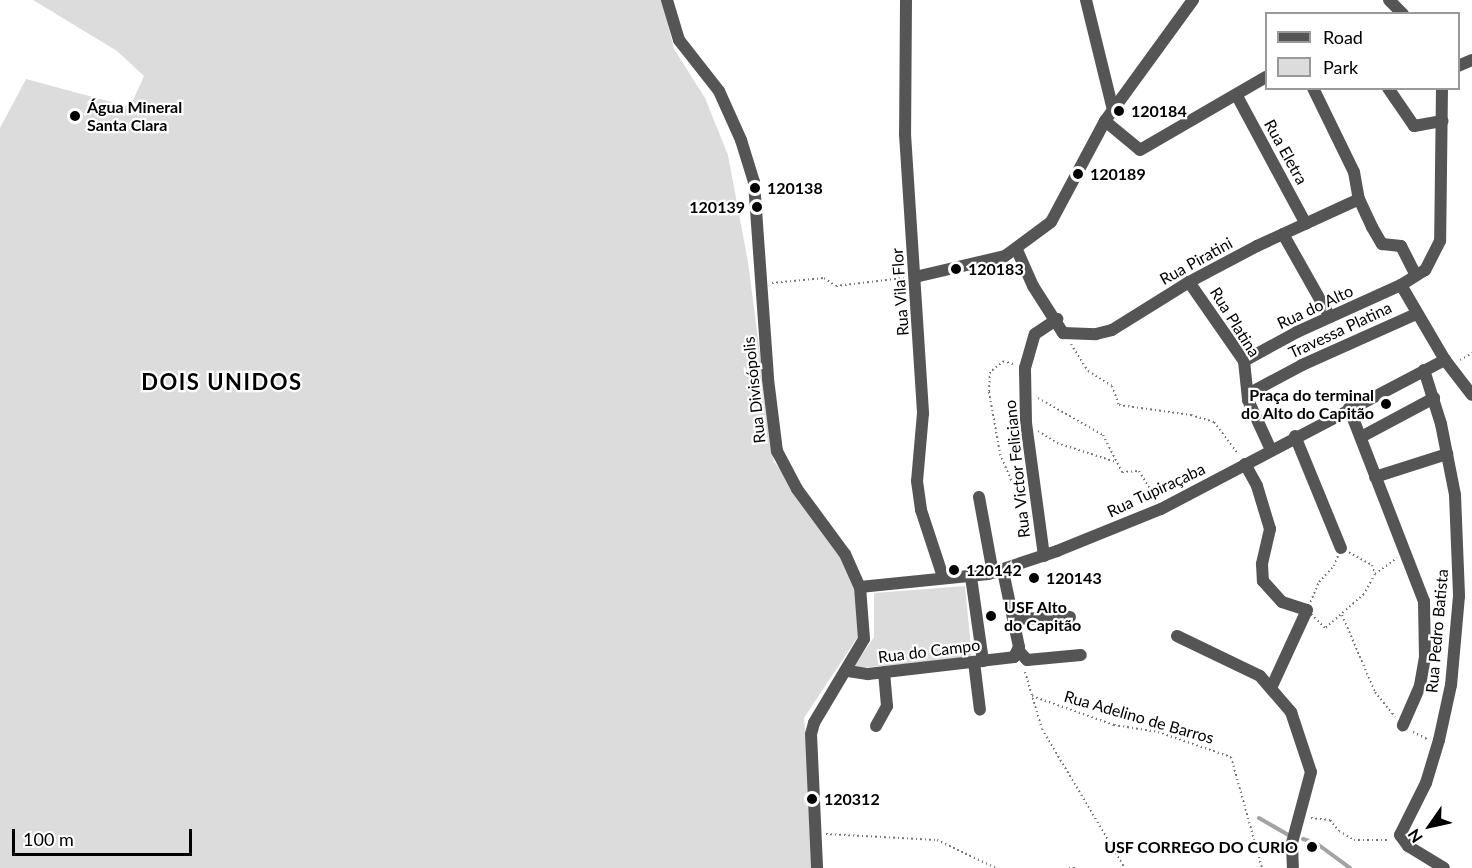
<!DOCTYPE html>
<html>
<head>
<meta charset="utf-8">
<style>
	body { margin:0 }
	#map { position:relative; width:1472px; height:868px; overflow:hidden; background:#fff; font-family:Lato,sans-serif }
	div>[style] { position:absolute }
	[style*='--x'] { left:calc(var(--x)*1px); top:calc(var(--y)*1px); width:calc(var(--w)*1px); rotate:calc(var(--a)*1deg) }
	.green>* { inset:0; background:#dcdcdc }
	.stream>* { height:4px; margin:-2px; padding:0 2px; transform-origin:2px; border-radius:2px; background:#a3a3a3 }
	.path>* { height:2px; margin-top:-1px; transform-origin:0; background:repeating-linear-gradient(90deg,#777 0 1.5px,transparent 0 4.5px) }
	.minor>* { height:12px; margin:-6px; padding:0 6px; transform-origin:6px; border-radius:6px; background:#555 }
	.dots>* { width:16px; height:16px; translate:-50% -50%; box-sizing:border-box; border:3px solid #fff; border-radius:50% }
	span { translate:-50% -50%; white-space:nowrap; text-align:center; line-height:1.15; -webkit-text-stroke:4.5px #fff; paint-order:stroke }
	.poi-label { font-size:16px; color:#000; font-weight:700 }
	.left { translate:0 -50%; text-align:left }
	.right { translate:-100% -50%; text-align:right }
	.street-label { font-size:16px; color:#000 }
	.district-label { font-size:22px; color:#000; font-weight:700; letter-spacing:1.5px }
	.legend { position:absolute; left:1265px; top:12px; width:195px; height:78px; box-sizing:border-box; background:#fff; border:2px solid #999; margin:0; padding:8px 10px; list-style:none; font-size:18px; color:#000 }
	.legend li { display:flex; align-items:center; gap:12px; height:30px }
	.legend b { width:30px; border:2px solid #999 }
	.north { position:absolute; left:1400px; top:796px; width:60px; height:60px; -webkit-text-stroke:4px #fff; paint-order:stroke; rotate:236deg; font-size:16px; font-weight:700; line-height:24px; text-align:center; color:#000 }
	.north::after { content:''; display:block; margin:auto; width:21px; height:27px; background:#000; clip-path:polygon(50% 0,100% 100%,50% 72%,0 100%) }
	.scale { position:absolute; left:12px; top:829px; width:180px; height:27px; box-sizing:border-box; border:3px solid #000; border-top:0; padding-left:8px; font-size:18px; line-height:21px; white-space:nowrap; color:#000; -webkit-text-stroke:4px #fff; paint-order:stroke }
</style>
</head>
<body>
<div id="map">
	<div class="green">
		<div style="clip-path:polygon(33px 0,662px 0,674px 49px,705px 98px,728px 155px,748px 262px,774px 462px,829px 526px,857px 570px,863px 629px,804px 718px,817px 868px,0 868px,0 128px,26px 79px,130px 107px,144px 76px,117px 51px)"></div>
		<div style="clip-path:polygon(965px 586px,972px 659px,858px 668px,855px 665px,874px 637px,874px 593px)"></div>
	</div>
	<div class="stream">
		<div style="--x:1259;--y:818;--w:34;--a:30"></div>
		<div style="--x:1303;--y:839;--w:14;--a:17"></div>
		<div style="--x:1316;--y:843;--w:42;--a:36.3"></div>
	</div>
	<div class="path">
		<div style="--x:772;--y:283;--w:52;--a:-5.5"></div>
		<div style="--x:824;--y:278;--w:14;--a:34"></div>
		<div style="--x:836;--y:286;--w:68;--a:-6.7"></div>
		<div style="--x:1071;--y:344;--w:32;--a:58"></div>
		<div style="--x:1088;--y:371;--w:28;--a:32"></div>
		<div style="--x:1112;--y:386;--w:20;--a:70"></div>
		<div style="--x:1119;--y:405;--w:73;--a:7.9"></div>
		<div style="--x:1191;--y:415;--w:24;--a:17"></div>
		<div style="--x:1214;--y:422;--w:40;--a:53"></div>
		<div style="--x:1460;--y:360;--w:14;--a:-30"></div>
		<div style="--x:1013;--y:364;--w:9;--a:-162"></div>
		<div style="--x:1004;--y:361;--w:18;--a:142"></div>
		<div style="--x:990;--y:372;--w:20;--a:93"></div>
		<div style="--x:989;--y:392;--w:63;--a:79.9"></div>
		<div style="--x:1000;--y:454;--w:30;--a:67"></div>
		<div style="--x:1012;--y:482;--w:12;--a:14"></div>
		<div style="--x:1038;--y:398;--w:75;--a:29.6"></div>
		<div style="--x:1103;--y:435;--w:42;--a:62.8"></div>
		<div style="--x:1122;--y:472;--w:17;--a:-3"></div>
		<div style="--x:1139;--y:471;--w:32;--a:58"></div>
		<div style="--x:1038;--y:431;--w:22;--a:32"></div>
		<div style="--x:1057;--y:443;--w:62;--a:17.9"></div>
		<div style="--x:1341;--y:548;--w:35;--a:29"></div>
		<div style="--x:1372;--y:565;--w:9;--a:72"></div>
		<div style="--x:1375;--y:574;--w:23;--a:119"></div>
		<div style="--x:1364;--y:594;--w:52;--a:138.9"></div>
		<div style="--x:1325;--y:628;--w:25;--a:-135"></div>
		<div style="--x:1307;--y:610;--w:30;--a:-67"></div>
		<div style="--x:1319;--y:582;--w:22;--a:-47"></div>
		<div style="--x:1334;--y:566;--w:19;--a:-69"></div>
		<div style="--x:1375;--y:574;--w:27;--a:-36"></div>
		<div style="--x:1342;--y:615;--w:84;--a:66.8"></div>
		<div style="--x:1375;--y:692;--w:32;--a:51"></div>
		<div style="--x:1025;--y:672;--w:59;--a:73.4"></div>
		<div style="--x:1042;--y:729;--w:162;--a:59.2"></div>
		<div style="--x:1032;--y:696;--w:87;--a:19.5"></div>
		<div style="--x:1114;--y:725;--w:45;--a:9"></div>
		<div style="--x:1158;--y:732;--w:77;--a:18.9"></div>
		<div style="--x:1231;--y:757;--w:115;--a:74.4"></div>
		<div style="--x:1413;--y:732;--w:16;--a:27"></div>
		<div style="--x:1311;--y:818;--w:19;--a:6"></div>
		<div style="--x:1330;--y:820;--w:14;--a:51"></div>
		<div style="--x:1339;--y:831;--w:17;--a:31"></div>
		<div style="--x:1354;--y:840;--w:36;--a:0"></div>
		<div style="--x:826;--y:834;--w:111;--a:3.1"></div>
		<div style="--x:937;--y:840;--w:65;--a:25.4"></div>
		<div style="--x:1069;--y:868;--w:6;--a:0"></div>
	</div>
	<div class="minor">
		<div style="--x:667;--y:0;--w:42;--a:73.3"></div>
		<div style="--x:679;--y:40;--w:65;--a:51.9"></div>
		<div style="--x:719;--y:91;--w:54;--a:65.8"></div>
		<div style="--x:741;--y:140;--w:44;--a:72.8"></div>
		<div style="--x:754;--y:182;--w:197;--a:85.9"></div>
		<div style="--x:768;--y:379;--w:73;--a:82.9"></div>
		<div style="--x:777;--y:451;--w:43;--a:62.2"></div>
		<div style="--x:797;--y:489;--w:81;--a:53.6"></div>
		<div style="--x:845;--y:554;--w:36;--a:66"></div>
		<div style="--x:860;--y:587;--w:52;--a:85.6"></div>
		<div style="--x:864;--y:639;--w:98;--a:120.8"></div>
		<div style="--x:814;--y:723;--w:11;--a:105"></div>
		<div style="--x:811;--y:734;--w:134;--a:87.4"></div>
		<div style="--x:906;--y:0;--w:134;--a:90.4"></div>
		<div style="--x:905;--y:134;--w:280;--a:86.3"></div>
		<div style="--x:923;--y:413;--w:68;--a:95"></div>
		<div style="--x:917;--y:481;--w:29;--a:82"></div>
		<div style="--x:921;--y:510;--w:71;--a:71.8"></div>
		<div style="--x:1086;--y:0;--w:113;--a:76.2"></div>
		<div style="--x:1389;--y:0;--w:20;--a:45"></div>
		<div style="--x:1458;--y:66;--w:15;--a:-23"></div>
		<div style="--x:1313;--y:88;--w:93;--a:64"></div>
		<div style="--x:1354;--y:172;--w:27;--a:80"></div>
		<div style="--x:1359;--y:199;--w:31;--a:65"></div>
		<div style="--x:1372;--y:227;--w:20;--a:60"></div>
		<div style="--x:1382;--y:244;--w:19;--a:6"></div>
		<div style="--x:1401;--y:246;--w:33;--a:63"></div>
		<div style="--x:1388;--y:88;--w:46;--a:55.6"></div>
		<div style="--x:1414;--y:126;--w:29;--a:-10"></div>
		<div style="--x:1442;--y:88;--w:153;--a:90.7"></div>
		<div style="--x:1440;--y:241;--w:33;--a:117"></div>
		<div style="--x:1425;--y:270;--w:28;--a:148"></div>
		<div style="--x:1401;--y:285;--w:87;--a:59.6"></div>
		<div style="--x:1445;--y:360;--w:44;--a:52.4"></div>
		<div style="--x:1237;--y:96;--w:145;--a:61.7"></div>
		<div style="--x:1105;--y:121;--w:45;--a:39.6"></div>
		<div style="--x:1140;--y:150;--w:146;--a:-30.1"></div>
		<div style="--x:1283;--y:234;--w:95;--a:60.5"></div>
		<div style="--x:1017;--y:250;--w:39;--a:66"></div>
		<div style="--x:1033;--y:286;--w:56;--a:57.4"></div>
		<div style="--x:1063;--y:333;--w:33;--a:2"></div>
		<div style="--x:1096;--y:334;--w:16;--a:-14"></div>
		<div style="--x:1112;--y:330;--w:91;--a:-31.9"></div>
		<div style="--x:1189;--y:282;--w:77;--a:-27.9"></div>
		<div style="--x:1257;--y:246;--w:112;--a:-24.7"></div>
		<div style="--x:915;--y:277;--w:92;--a:-13.1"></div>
		<div style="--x:1005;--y:256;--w:57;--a:-36.5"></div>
		<div style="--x:1051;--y:222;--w:115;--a:-61.9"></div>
		<div style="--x:1105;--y:121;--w:150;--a:-54"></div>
		<div style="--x:1189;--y:282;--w:96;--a:55.2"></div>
		<div style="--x:1244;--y:361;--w:39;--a:84"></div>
		<div style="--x:1248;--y:400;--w:55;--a:65.3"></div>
		<div style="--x:1244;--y:361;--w:60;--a:-28.7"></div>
		<div style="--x:1297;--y:332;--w:114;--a:-24.3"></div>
		<div style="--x:1424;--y:370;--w:57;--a:72.5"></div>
		<div style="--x:1441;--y:424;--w:72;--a:78.8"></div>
		<div style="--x:1455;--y:495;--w:101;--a:87.7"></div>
		<div style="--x:1459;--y:596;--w:89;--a:95.1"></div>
		<div style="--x:1451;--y:685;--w:56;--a:102.3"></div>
		<div style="--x:1439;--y:740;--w:45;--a:106.8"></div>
		<div style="--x:1426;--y:783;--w:58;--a:116.6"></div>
		<div style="--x:1400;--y:835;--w:14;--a:54"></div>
		<div style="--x:1408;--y:846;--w:42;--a:31.4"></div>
		<div style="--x:1248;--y:394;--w:61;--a:-28.2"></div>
		<div style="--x:1302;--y:365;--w:125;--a:-24.1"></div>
		<div style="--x:1349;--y:408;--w:207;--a:68.8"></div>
		<div style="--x:1424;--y:601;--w:56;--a:89"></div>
		<div style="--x:1425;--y:657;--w:29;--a:100"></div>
		<div style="--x:1420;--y:686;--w:43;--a:113.6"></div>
		<div style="--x:1295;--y:436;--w:121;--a:67.7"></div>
		<div style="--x:1361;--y:437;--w:83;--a:-28.1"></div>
		<div style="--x:1245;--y:464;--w:25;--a:61"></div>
		<div style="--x:1257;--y:486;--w:45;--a:73.2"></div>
		<div style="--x:1270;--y:529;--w:36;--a:103"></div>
		<div style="--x:1262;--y:564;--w:17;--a:87"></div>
		<div style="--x:1263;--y:581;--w:28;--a:48"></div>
		<div style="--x:1282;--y:602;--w:26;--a:18"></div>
		<div style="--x:1307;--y:610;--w:84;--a:114.7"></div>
		<div style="--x:1375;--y:477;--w:76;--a:-17.7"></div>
		<div style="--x:979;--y:497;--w:77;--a:79.6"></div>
		<div style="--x:1044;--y:556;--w:135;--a:-97.7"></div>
		<div style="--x:1026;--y:422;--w:54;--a:-91.1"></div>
		<div style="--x:1025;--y:368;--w:35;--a:-74"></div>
		<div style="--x:1035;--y:334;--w:27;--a:-34"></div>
		<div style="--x:971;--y:577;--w:85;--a:81.9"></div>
		<div style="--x:860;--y:587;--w:129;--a:-5.8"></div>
		<div style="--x:988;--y:574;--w:73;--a:-18.4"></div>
		<div style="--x:1057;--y:551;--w:112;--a:-22"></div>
		<div style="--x:1161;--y:509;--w:321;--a:-27.7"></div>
		<div style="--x:1015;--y:619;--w:55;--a:-2.1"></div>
		<div style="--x:1177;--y:636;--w:92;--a:25.7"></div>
		<div style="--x:1260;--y:676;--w:48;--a:49.3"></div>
		<div style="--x:1291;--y:712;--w:63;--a:71.6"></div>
		<div style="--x:1311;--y:772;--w:73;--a:105"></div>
		<div style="--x:1292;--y:843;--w:25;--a:88"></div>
		<div style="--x:1019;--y:651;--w:12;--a:48"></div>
		<div style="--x:1027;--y:660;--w:54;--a:-5.3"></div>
		<div style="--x:974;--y:662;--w:48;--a:82.9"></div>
		<div style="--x:848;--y:671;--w:20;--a:9"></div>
		<div style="--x:868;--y:674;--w:147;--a:-6.6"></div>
		<div style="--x:1014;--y:657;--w:11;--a:-63"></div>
		<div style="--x:1019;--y:647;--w:78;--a:-101.9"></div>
		<div style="--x:876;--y:726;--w:23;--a:-61"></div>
		<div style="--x:887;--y:706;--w:34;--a:-95"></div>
	</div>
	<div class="dots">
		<div style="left:1119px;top:111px;background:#000"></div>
		<div style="left:75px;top:116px;background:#000"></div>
		<div style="left:1078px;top:174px;background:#000"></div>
		<div style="left:755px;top:188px;background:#000"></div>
		<div style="left:757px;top:207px;background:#000"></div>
		<div style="left:956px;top:269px;background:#000"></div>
		<div style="left:1386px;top:404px;background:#000"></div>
		<div style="left:954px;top:570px;background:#000"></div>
		<div style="left:1034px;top:578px;background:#000"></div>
		<div style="left:991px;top:616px;background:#000"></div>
		<div style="left:812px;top:799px;background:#000"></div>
		<div style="left:1312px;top:847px;background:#000"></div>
	</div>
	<div class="poi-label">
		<span class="left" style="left:87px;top:116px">Água Mineral<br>Santa Clara</span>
		<span class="left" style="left:1131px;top:111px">120184</span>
		<span class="left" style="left:1090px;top:174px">120189</span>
		<span class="left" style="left:767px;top:188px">120138</span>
		<span class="right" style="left:745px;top:207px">120139</span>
		<span class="left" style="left:968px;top:269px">120183</span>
		<span class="right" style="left:1374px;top:404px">Praça do terminal<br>do Alto do Capitão</span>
		<span class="left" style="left:966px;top:570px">120142</span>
		<span class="left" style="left:1046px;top:578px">120143</span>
		<span class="left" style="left:1004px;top:616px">USF Alto<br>do Capitão</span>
		<span class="left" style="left:824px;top:799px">120312</span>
		<span class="right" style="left:1298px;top:847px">USF CORREGO DO CURIO</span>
	</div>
	<div class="street-label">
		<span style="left:1286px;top:152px;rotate:61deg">Rua Eletra</span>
		<span style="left:1196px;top:261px;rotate:-29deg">Rua Piratini</span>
		<span style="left:900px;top:292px;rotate:-94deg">Rua Vila Flor</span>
		<span style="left:1315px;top:307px;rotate:-25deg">Rua do Alto</span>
		<span style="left:1235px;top:322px;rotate:58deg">Rua Platina</span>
		<span style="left:1340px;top:330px;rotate:-25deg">Travessa Platina</span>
		<span style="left:754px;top:390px;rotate:-96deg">Rua Divisópolis</span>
		<span style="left:1017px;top:469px;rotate:-96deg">Rua Victor Feliciano</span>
		<span style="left:1156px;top:490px;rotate:-25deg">Rua Tupiraçaba</span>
		<span style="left:1437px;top:631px;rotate:-85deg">Rua Pedro Batista</span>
		<span style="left:929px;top:651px;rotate:-7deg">Rua do Campo</span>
		<span style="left:1139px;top:717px;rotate:16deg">Rua Adelino de Barros</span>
	</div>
	<div class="district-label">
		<span style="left:222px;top:382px">DOIS UNIDOS</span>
	</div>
	<ul class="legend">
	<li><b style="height:8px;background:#555"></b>Road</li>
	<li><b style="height:16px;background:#dcdcdc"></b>Park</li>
	</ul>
	<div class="north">N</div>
	<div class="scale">100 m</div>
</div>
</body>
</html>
